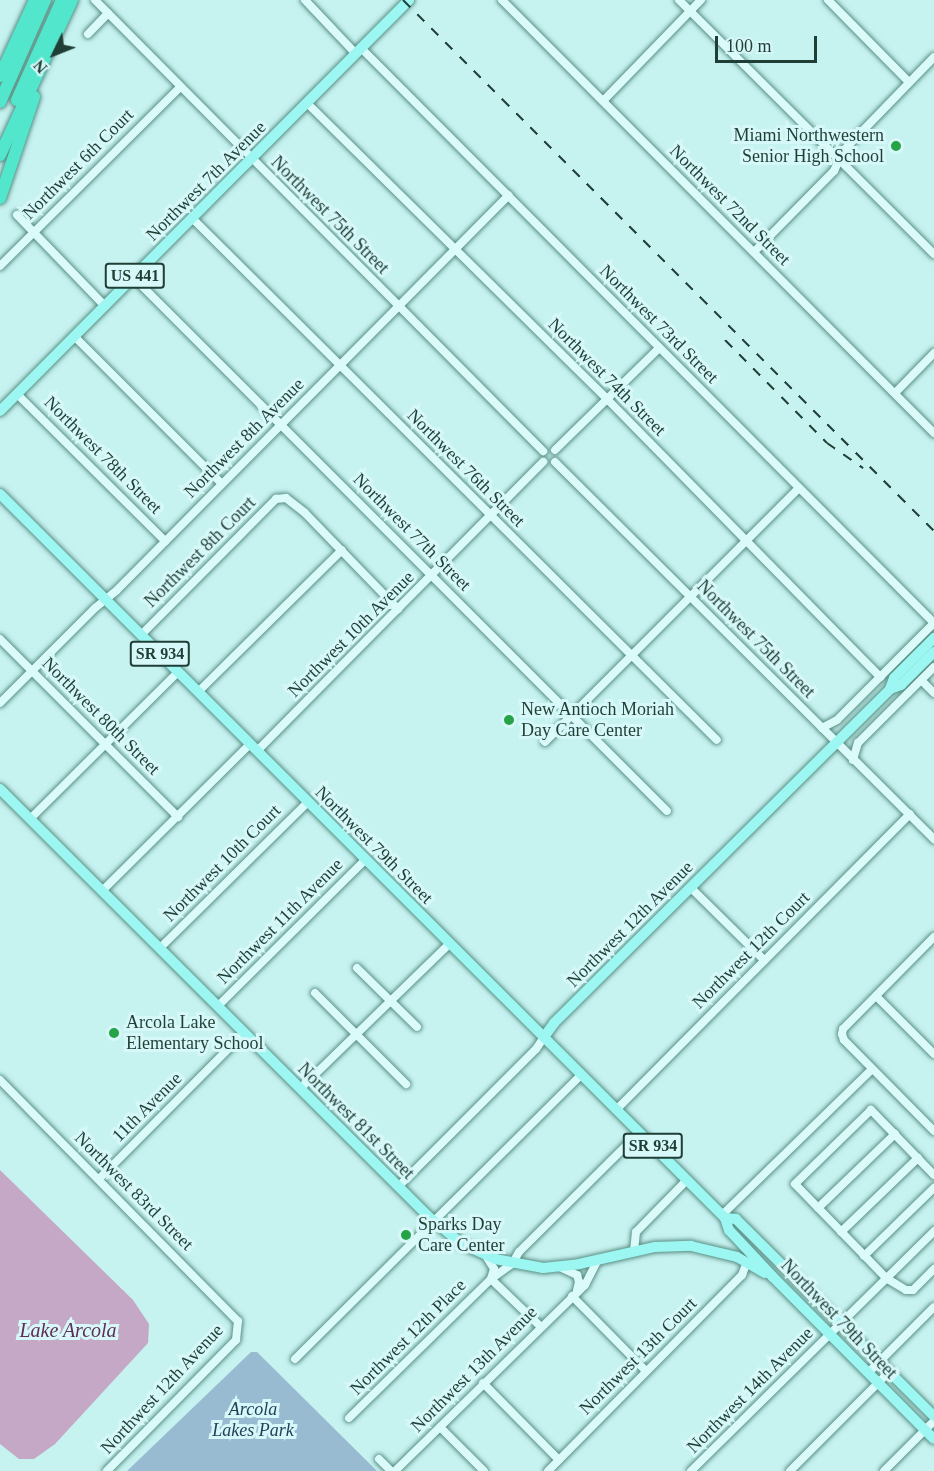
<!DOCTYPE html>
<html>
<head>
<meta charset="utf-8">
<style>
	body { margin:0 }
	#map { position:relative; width:934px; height:1471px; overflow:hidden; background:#c6f2f0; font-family:"Times New Roman",serif }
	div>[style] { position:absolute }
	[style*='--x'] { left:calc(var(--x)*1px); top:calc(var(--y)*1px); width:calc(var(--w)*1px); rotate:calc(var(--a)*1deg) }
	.green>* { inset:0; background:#99bbd1 }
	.water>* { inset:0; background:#c4a8c5 }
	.roads { filter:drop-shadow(0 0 2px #5a8f84) drop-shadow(0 0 2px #5a8f84) }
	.minor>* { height:8px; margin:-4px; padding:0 4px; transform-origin:4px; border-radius:4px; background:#dbfbfa }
	.major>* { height:10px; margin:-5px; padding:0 5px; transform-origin:5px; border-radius:5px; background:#9cf6f2 }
	.highway>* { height:12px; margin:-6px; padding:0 6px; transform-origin:6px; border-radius:6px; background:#52e6cc }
	.rail>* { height:2px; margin-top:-1px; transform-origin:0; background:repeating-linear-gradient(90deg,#1f3e36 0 10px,transparent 0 20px) }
	.dots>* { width:16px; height:16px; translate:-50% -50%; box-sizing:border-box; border:3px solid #d7f8f8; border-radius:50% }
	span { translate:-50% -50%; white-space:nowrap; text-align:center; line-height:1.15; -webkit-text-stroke:6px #d7f8f8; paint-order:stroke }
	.shield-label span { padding:2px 4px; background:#d7f8f8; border:2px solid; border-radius:4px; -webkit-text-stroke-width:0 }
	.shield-label { font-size:16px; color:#1f3e36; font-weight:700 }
	.poi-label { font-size:18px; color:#1f3e36 }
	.right { translate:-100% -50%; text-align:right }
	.left { translate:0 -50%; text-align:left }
	.street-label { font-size:18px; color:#1f3e36 }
	.park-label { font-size:18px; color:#243f5c; font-style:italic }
	.water-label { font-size:20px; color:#5f2d55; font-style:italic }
	.north { position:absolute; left:24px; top:24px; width:60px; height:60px; -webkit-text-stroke:4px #d7f8f8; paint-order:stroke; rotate:227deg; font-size:16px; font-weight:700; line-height:24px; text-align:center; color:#1f3e36 }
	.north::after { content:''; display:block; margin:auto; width:21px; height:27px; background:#1f3e36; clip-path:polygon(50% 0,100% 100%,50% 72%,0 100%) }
	.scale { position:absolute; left:715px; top:36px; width:102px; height:27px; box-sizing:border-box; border:3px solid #1f3e36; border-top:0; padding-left:8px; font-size:18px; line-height:21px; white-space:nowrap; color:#1f3e36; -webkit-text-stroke:4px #d7f8f8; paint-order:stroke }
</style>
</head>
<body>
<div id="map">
	<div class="green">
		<div style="clip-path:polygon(251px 1352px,257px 1352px,377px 1471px,127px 1471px)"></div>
	</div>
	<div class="water">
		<div style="clip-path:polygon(0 1170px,133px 1300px,149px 1324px,148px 1343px,55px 1444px,34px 1459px,19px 1459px,0 1444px)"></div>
	</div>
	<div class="roads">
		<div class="minor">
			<div style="--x:95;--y:0;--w:636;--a:45.19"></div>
			<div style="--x:305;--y:0;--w:74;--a:46.6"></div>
			<div style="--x:502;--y:0;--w:612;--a:45.07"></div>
			<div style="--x:679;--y:0;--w:360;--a:44.9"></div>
			<div style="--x:828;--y:0;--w:115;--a:45.4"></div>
			<div style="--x:88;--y:34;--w:29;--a:-46"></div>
			<div style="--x:361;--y:48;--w:812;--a:45.1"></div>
			<div style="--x:603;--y:101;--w:141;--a:-45.9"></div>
			<div style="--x:307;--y:103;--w:421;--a:44.6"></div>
			<div style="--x:607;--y:399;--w:390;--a:45.5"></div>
			<div style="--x:17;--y:215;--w:127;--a:46"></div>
			<div style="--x:192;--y:218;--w:740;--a:44.84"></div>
			<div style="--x:754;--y:252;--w:114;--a:-45.4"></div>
			<div style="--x:834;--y:171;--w:23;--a:-65"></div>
			<div style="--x:844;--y:150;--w:129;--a:-45.9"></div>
			<div style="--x:0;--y:266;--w:254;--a:-44.8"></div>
			<div style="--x:133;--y:277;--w:755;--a:45"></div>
			<div style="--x:74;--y:336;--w:209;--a:45"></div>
			<div style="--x:895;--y:393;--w:56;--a:-45.7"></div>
			<div style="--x:17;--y:394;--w:209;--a:44.8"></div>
			<div style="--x:555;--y:450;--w:146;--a:-44.4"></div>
			<div style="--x:555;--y:462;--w:535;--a:44.85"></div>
			<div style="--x:141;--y:635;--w:192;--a:-45.2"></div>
			<div style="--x:276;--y:499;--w:10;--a:-6"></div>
			<div style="--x:286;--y:498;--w:24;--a:38"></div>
			<div style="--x:305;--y:513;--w:134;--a:45.9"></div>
			<div style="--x:0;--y:639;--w:252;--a:45"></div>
			<div style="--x:922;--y:681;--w:17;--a:45"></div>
			<div style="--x:198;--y:692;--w:202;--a:-44.6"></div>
			<div style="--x:0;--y:703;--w:134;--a:-45"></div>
			<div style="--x:95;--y:608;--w:28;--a:-39"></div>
			<div style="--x:117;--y:590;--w:556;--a:-45.22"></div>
			<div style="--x:822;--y:728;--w:17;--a:-28"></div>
			<div style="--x:837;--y:720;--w:137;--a:-45"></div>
			<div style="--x:545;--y:742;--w:359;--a:-45"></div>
			<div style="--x:257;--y:751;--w:407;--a:-45.3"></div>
			<div style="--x:853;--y:760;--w:18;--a:-74"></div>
			<div style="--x:858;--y:743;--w:107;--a:-45"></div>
			<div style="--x:30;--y:819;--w:209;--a:-44.8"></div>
			<div style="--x:691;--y:888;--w:103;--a:44.6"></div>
			<div style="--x:102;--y:891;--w:209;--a:-44.8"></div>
			<div style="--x:934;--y:937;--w:129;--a:134.7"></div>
			<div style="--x:843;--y:1029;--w:5;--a:101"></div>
			<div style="--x:842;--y:1034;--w:6;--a:72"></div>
			<div style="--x:844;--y:1040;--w:128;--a:45.3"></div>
			<div style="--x:160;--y:948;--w:208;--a:-44.6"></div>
			<div style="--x:357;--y:968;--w:84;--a:44.5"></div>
			<div style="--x:315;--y:993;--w:129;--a:45"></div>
			<div style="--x:876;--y:996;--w:82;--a:45"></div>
			<div style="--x:218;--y:1006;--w:209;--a:-44.8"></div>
			<div style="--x:0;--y:1080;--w:339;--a:45.4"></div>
			<div style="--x:238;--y:1321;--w:19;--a:96"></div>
			<div style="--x:236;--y:1340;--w:184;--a:134.6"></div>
			<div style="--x:300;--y:1089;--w:209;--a:-44.2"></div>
			<div style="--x:616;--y:1110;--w:417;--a:-45.2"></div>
			<div style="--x:934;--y:1175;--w:91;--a:-134.1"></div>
			<div style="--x:871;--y:1110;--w:106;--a:135.8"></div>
			<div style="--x:795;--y:1184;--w:131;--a:45.9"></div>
			<div style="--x:886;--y:1278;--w:23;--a:31"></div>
			<div style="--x:906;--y:1290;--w:7;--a:0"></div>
			<div style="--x:913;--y:1290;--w:30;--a:-45"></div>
			<div style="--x:99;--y:1179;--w:206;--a:-45.2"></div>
			<div style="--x:398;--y:1187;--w:195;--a:-45"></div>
			<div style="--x:536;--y:1049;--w:14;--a:-56"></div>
			<div style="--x:818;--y:1208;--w:107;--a:-43.9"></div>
			<div style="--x:722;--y:1215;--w:209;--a:-44.2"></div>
			<div style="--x:841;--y:1232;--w:107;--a:-43.9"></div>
			<div style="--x:634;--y:1251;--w:19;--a:-84"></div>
			<div style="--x:636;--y:1232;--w:73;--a:-45.6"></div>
			<div style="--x:486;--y:1256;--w:15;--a:58"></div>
			<div style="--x:494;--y:1269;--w:10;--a:107"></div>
			<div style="--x:864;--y:1256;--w:98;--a:-44.2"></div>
			<div style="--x:560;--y:1267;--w:19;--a:25"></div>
			<div style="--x:577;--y:1275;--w:7;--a:74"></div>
			<div style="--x:579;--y:1282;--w:9;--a:103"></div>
			<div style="--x:491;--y:1279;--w:68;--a:43.8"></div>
			<div style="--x:572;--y:1296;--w:105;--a:45.4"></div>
			<div style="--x:295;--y:1359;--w:403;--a:-44.8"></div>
			<div style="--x:868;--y:1373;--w:93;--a:-45"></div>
			<div style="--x:483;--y:1383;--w:108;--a:45.4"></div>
			<div style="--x:349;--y:1418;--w:199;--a:-44.4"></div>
			<div style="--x:491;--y:1279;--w:26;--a:-36"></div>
			<div style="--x:512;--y:1264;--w:14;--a:-60"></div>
			<div style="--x:519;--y:1252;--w:169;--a:-44.8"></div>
			<div style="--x:440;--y:1427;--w:62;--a:45"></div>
			<div style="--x:379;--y:1459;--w:17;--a:45"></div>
			<div style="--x:395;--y:1471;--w:266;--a:-44.4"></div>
			<div style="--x:585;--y:1285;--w:28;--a:-63"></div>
			<div style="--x:548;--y:1471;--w:276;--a:-45.3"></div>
			<div style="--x:742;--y:1275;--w:14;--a:-69"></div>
			<div style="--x:691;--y:1471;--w:342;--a:-44.6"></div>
			<div style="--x:790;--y:1471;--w:140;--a:-45"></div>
			<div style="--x:884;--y:1471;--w:71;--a:-45"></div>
		</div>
		<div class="major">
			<div style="--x:0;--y:411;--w:580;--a:-45.14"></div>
			<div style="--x:0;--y:494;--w:1025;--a:44.96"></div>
			<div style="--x:725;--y:1218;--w:13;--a:72"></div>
			<div style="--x:729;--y:1230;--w:64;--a:46.9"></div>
			<div style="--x:773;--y:1277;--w:228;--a:45.2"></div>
			<div style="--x:890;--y:689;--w:12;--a:-70"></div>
			<div style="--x:894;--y:678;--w:57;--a:-45"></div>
			<div style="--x:0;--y:789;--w:606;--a:44.93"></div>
			<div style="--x:429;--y:1217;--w:43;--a:39.3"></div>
			<div style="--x:462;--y:1244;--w:36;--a:24"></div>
			<div style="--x:495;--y:1259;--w:49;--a:10.6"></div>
			<div style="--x:543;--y:1268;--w:36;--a:-6"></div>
			<div style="--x:579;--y:1264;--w:78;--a:-12.6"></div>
			<div style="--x:655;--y:1247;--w:36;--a:-2"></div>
			<div style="--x:691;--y:1246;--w:47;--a:13.4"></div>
			<div style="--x:737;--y:1257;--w:32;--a:30"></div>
			<div style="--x:544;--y:1037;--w:17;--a:-54"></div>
			<div style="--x:554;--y:1023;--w:474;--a:-44.8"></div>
			<div style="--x:890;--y:689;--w:12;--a:-20"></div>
			<div style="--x:901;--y:685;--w:47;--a:-45"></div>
			<div style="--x:725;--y:1218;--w:11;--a:5"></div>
			<div style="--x:736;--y:1219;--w:279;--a:44.9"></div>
		</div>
		<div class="highway">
			<div style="--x:0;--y:76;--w:84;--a:-65.3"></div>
			<div style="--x:17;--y:100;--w:110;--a:-65.8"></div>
			<div style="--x:0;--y:102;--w:111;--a:-66.2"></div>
			<div style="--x:0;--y:155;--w:171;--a:-65.1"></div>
			<div style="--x:0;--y:198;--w:107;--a:-71.4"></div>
		</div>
	</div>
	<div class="rail">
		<div style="--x:403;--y:0;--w:751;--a:45"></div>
		<div style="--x:725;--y:340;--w:145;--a:45.3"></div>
		<div style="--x:827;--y:443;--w:44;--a:34.8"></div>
	</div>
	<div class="dots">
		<div style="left:896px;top:146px;background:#25a346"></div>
		<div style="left:509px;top:720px;background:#25a346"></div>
		<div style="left:114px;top:1033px;background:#25a346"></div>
		<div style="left:406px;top:1235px;background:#25a346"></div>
	</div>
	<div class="shield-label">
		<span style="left:135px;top:276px">US 441</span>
		<span style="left:160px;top:654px">SR 934</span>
		<span style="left:653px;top:1146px">SR 934</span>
	</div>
	<div class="poi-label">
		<span class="right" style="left:884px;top:146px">Miami Northwestern<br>Senior High School</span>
		<span class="left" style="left:521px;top:720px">New Antioch Moriah<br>Day Care Center</span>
		<span class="left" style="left:126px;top:1033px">Arcola Lake<br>Elementary School</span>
		<span class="left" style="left:418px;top:1235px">Sparks Day<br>Care Center</span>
	</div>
	<div class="street-label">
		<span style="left:78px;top:164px;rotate:-45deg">Northwest 6th Court</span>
		<span style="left:206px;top:181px;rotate:-45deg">Northwest 7th Avenue</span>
		<span style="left:730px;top:205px;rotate:45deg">Northwest 72nd Street</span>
		<span style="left:330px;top:215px;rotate:45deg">Northwest 75th Street</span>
		<span style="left:659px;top:324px;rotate:45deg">Northwest 73rd Street</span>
		<span style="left:607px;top:377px;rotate:45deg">Northwest 74th Street</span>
		<span style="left:244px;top:438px;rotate:-45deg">Northwest 8th Avenue</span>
		<span style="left:103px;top:455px;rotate:45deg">Northwest 78th Street</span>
		<span style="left:466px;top:468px;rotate:45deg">Northwest 76th Street</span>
		<span style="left:412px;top:532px;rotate:45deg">Northwest 77th Street</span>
		<span style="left:200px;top:552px;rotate:-45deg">Northwest 8th Court</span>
		<span style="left:351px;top:634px;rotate:-45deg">Northwest 10th Avenue</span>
		<span style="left:756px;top:639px;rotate:45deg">Northwest 75th Street</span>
		<span style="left:101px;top:716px;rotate:45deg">Northwest 80th Street</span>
		<span style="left:374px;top:845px;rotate:45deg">Northwest 79th Street</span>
		<span style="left:222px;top:863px;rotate:-45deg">Northwest 10th Court</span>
		<span style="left:280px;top:921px;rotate:-45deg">Northwest 11th Avenue</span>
		<span style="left:630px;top:924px;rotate:-45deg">Northwest 12th Avenue</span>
		<span style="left:751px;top:950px;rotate:-45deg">Northwest 12th Court</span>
		<span style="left:147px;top:1107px;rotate:-45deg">11th Avenue</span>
		<span style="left:356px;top:1121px;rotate:45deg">Northwest 81st Street</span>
		<span style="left:134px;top:1191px;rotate:45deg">Northwest 83rd Street</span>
		<span style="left:839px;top:1319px;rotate:46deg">Northwest 79th Street</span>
		<span style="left:408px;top:1337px;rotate:-45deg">Northwest 12th Place</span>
		<span style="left:638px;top:1356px;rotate:-45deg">Northwest 13th Court</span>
		<span style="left:474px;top:1369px;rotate:-45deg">Northwest 13th Avenue</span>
		<span style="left:162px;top:1389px;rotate:-47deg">Northwest 12th Avenue</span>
		<span style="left:750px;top:1390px;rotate:-45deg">Northwest 14th Avenue</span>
	</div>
	<div class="park-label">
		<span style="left:253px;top:1420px">Arcola<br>Lakes Park</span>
	</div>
	<div class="water-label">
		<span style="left:68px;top:1330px">Lake Arcola</span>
	</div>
	<div class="north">N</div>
	<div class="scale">100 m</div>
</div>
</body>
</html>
